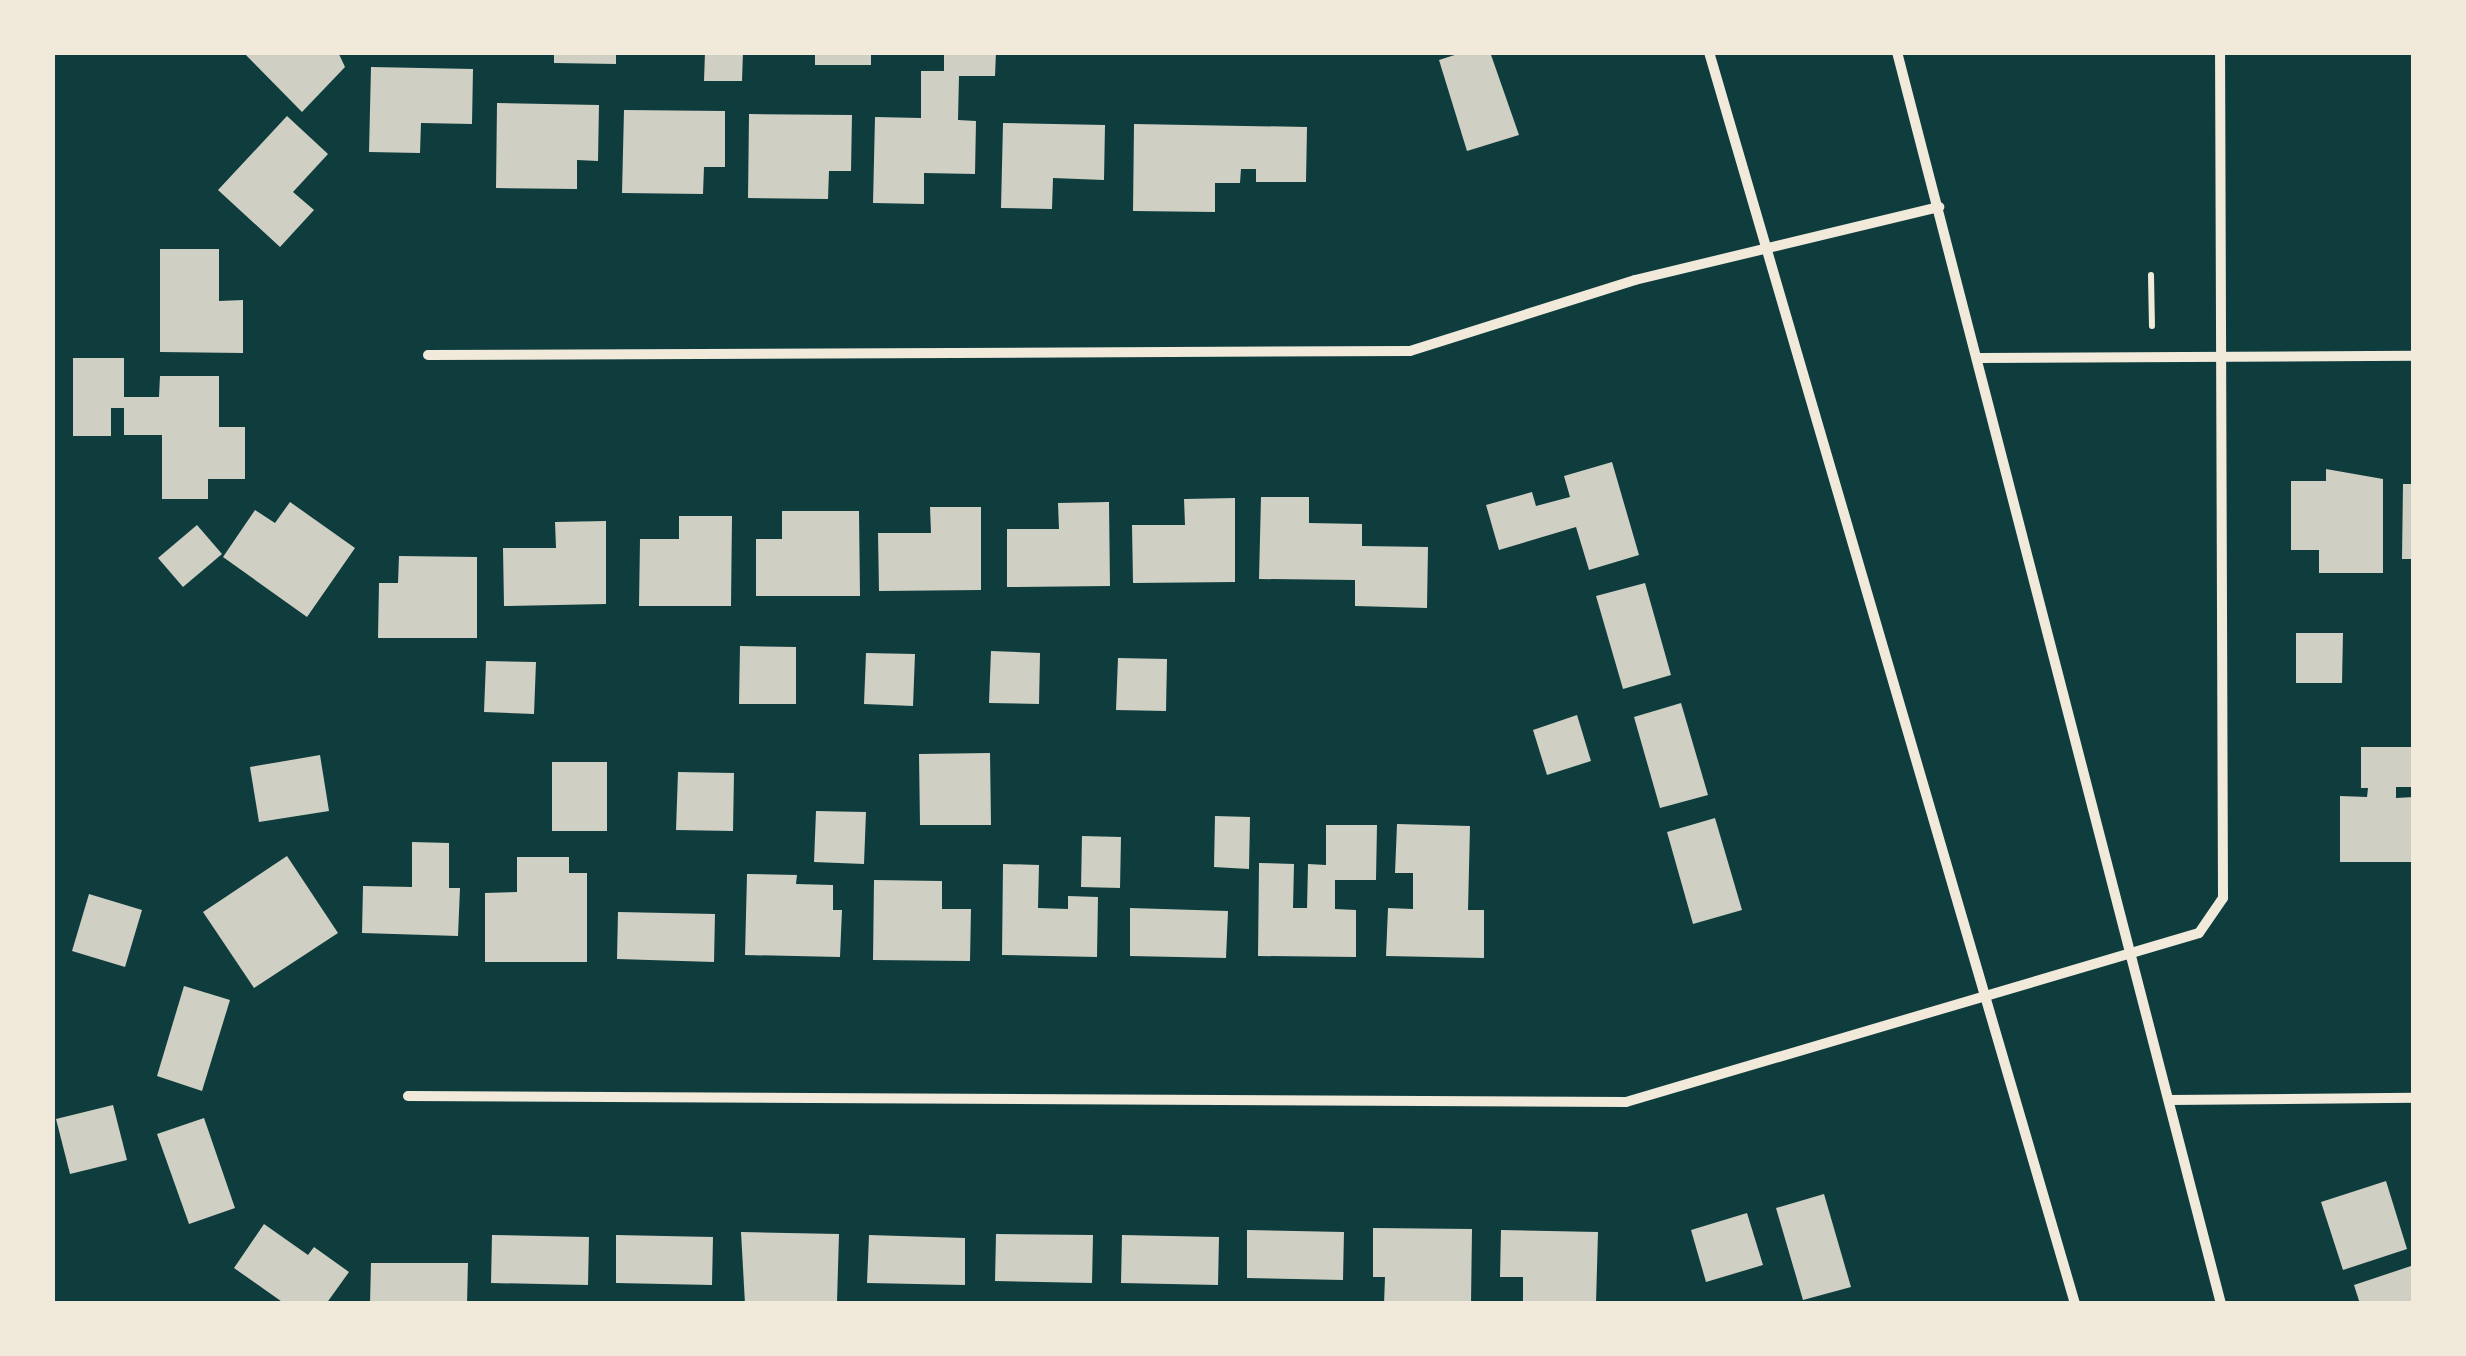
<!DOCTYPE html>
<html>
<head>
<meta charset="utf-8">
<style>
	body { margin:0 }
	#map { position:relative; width:2466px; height:1356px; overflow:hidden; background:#0f3d3e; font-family:"DM Sans",sans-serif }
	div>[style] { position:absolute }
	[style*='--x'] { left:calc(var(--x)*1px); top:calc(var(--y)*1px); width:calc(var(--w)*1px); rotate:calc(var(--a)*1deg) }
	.building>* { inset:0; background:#cfcfc3 }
	.path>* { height:6px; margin:-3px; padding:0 3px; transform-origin:3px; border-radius:3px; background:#f1e9da }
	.minor>* { height:10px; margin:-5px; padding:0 5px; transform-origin:5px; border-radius:5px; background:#f1e9da }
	span { translate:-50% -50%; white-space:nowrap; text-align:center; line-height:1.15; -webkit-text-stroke:8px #f1e9da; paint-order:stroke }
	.frame { position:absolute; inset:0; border:55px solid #f1e9da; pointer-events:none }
</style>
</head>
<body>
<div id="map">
	<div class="building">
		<div style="clip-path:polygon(243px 52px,338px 52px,345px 67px,302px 112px)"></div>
		<div style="clip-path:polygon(554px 52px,616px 52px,616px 64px,554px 63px)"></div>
		<div style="clip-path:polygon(705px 52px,743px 52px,742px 81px,704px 81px)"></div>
		<div style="clip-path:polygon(815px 52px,871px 52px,871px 65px,815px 65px)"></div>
		<div style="clip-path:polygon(944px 52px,996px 52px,995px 76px,959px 76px,958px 120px,976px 121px,975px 174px,924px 173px,924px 204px,873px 203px,875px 117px,921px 118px,921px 71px,944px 71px)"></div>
		<div style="clip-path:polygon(1464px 52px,1490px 52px,1519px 135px,1467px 151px,1439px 60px)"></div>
		<div style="clip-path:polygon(371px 67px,473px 69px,472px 124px,421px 123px,420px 153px,369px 152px)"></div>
		<div style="clip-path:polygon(497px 103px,599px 105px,598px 161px,577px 160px,577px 189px,496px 188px)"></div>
		<div style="clip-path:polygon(624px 110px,725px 111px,725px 167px,704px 167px,703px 194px,622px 193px)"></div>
		<div style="clip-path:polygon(749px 114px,852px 115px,851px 171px,829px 171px,828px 199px,748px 198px)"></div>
		<div style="clip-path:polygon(287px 116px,328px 154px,293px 192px,314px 210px,280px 247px,218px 190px)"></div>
		<div style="clip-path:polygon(1003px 123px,1105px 125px,1104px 180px,1053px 178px,1052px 209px,1001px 208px)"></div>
		<div style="clip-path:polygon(1134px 124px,1307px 127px,1306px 182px,1256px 182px,1256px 169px,1241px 169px,1240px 183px,1215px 183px,1215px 212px,1133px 211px)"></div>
		<div style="clip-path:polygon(160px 249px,219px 249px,219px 301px,243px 300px,243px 353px,160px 352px)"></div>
		<div style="clip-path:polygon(73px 358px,124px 358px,124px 397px,159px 397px,160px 376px,219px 376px,219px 427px,245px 427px,245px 479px,208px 479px,208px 499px,162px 499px,162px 435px,124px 435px,124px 408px,111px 408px,111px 436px,73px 436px)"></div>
		<div style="clip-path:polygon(1612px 462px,1639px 555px,1589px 570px,1576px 527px,1499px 550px,1486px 505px,1532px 492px,1536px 506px,1570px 497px,1564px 476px)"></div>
		<div style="clip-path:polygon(2326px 469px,2383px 479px,2383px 573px,2319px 573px,2319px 550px,2291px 550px,2291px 481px,2326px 481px)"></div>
		<div style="clip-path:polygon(2403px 484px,2414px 484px,2414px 559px,2402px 559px)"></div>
		<div style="clip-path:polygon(1261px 497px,1309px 497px,1309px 523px,1362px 524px,1362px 546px,1428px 547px,1427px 608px,1355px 606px,1355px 580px,1259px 579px)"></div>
		<div style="clip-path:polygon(1235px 498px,1235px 582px,1133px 583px,1132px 525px,1185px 525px,1184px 499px)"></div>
		<div style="clip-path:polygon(290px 502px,355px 548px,307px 617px,223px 557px,255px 510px,275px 523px)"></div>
		<div style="clip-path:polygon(1109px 502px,1110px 586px,1007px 587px,1007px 529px,1059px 529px,1058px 503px)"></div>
		<div style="clip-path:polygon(930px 507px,981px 507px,981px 590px,879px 591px,878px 533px,931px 533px)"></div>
		<div style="clip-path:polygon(782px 511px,859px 511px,860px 596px,756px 596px,756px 539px,782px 539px)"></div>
		<div style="clip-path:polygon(679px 516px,732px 516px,731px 606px,639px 606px,640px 539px,679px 539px)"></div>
		<div style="clip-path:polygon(606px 521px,606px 604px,504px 606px,503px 548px,556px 548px,555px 522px)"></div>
		<div style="clip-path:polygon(197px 525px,222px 554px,183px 587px,158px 558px)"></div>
		<div style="clip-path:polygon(399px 556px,477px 557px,477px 638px,378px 638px,379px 583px,398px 583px)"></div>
		<div style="clip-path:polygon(1645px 583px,1671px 675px,1623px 689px,1596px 596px)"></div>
		<div style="clip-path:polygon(2296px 633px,2343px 633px,2342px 683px,2296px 683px)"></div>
		<div style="clip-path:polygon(740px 646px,796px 647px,796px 704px,739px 704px)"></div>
		<div style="clip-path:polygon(991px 651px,1040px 653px,1039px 704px,989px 703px)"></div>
		<div style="clip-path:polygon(866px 653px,915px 654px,913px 706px,864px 704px)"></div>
		<div style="clip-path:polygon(1118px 658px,1167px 659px,1166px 711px,1116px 710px)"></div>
		<div style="clip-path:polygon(486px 661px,536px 662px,534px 714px,484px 712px)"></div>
		<div style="clip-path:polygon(1681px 703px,1708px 795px,1660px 808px,1634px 717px)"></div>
		<div style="clip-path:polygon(1577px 715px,1591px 761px,1547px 775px,1533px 730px)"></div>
		<div style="clip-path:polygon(2361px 747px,2414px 747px,2414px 787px,2396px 787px,2396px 798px,2414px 797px,2414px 862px,2340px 862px,2340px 796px,2367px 797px,2368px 788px,2361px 788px)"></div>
		<div style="clip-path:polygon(990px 753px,991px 825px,920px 825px,919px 754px)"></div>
		<div style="clip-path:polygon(320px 755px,329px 811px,259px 822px,250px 767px)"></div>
		<div style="clip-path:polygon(552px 762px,607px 762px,607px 831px,552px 831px)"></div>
		<div style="clip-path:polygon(678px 772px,734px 773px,733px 831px,676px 830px)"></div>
		<div style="clip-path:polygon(816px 811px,866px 812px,864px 864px,814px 862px)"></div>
		<div style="clip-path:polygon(1215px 816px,1250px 817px,1249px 869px,1214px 867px)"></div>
		<div style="clip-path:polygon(1715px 818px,1742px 910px,1693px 924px,1667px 832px)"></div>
		<div style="clip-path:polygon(1397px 824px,1470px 826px,1468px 910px,1484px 910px,1484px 958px,1386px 956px,1388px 908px,1413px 909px,1413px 873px,1395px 873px)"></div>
		<div style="clip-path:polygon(1326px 825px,1377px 825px,1376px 880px,1335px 880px,1335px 909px,1356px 910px,1356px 957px,1258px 956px,1259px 863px,1294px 864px,1293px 908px,1307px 908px,1308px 864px,1326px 865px)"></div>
		<div style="clip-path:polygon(1082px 836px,1121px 837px,1120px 888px,1081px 887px)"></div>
		<div style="clip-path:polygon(412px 842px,449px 843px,449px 888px,460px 888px,458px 936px,362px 933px,363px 886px,412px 887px)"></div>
		<div style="clip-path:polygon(287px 856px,338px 933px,254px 988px,203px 912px)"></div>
		<div style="clip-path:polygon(517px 857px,569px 857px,569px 873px,587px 873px,587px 962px,485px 962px,485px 893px,517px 892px)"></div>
		<div style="clip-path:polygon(1003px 864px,1039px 865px,1038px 908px,1068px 909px,1068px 896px,1098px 897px,1097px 957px,1002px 955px)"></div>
		<div style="clip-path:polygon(747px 874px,797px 875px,796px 884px,833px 885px,833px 910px,842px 910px,840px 957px,745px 955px)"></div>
		<div style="clip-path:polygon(874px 880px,942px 881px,942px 909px,971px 909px,970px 961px,873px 960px)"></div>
		<div style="clip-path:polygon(89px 894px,142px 910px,125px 967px,72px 951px)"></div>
		<div style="clip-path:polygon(1130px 908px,1228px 911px,1226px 958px,1130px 956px)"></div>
		<div style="clip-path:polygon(618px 912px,715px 914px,714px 962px,617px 959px)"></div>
		<div style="clip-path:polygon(184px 986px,230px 1000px,202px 1091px,157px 1076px)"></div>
		<div style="clip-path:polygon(113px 1105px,127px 1160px,70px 1174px,56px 1119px)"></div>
		<div style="clip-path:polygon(204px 1118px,235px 1208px,189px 1224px,157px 1134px)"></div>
		<div style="clip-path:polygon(2386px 1181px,2407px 1249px,2343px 1270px,2321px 1202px)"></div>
		<div style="clip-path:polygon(1824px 1194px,1851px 1287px,1803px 1300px,1776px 1208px)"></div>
		<div style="clip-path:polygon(1747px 1213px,1763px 1265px,1706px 1282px,1691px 1230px)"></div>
		<div style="clip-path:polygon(264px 1224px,308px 1255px,314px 1247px,349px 1272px,326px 1304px,285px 1304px,234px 1268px)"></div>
		<div style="clip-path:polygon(1373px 1228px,1472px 1229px,1471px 1304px,1384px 1304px,1385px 1277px,1373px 1277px)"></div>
		<div style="clip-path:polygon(1247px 1230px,1344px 1232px,1343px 1280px,1247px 1278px)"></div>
		<div style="clip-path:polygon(1501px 1230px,1598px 1232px,1596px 1304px,1523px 1304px,1523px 1277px,1500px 1277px)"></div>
		<div style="clip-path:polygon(741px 1232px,839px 1234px,837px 1302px,745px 1304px)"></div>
		<div style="clip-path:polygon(996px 1234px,1093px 1235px,1092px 1283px,995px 1281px)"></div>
		<div style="clip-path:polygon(492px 1235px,589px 1237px,588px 1285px,491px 1283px)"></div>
		<div style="clip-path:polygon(616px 1235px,713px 1237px,712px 1285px,616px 1283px)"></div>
		<div style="clip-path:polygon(869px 1235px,965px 1238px,965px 1285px,867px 1283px)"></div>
		<div style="clip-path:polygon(1122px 1235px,1219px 1237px,1218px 1285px,1121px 1283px)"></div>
		<div style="clip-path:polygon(371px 1263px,468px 1263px,467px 1304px,370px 1304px)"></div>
		<div style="clip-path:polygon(2414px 1265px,2414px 1304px,2360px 1304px,2354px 1285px)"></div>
	</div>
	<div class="path">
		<div style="--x:2151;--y:275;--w:51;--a:88.9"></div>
	</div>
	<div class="minor">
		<div style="--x:1709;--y:52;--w:1304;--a:73.7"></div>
		<div style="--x:1897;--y:52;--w:1293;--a:75.49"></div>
		<div style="--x:428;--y:355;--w:982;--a:-0.23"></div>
		<div style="--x:1410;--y:351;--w:236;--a:-17.5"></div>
		<div style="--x:1635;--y:280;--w:313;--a:-13.5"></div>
		<div style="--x:1979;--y:358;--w:435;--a:-0.3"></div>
		<div style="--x:408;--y:1096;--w:1218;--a:0.28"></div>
		<div style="--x:1626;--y:1102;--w:597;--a:-16.43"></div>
		<div style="--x:2199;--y:933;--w:42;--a:-55.6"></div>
		<div style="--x:2223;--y:898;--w:846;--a:-90.2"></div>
		<div style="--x:2169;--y:1100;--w:245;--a:-0.5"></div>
	</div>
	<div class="frame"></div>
</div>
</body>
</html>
